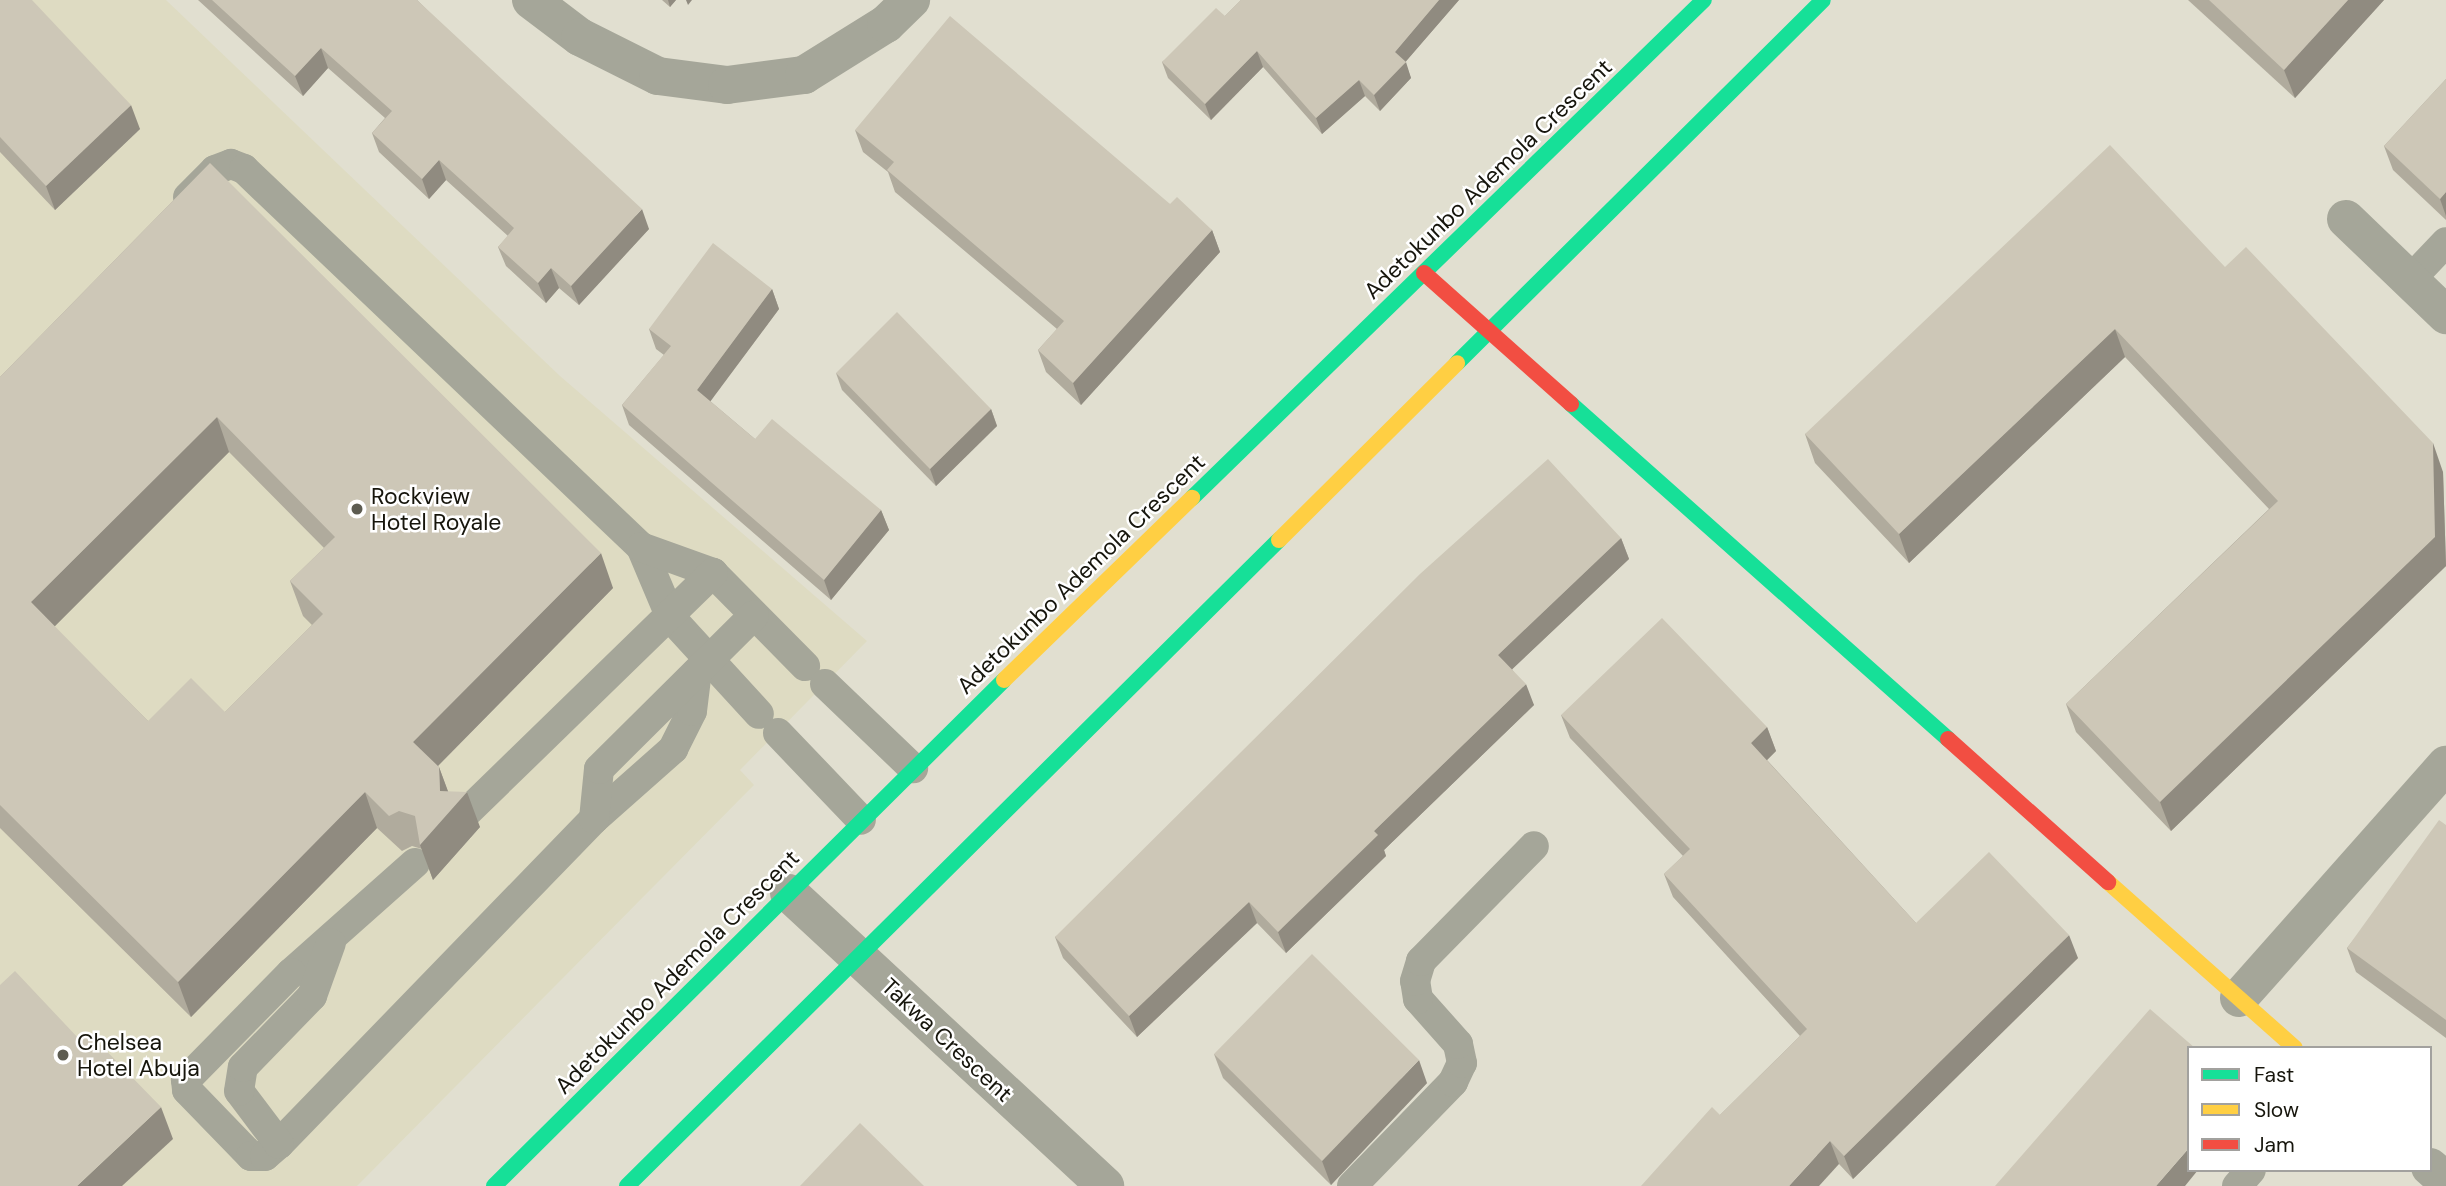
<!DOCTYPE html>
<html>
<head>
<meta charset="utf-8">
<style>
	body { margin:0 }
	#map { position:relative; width:2446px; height:1186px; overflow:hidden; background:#e1dfd0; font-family:"DM Sans",sans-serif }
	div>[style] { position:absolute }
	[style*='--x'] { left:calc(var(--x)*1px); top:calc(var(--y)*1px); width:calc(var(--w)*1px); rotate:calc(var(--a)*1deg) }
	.built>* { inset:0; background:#dedbc2 }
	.lane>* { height:30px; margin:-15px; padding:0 15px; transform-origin:15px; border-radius:15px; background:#a5a699 }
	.street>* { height:38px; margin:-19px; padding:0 19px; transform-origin:19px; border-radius:19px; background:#a5a699 }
	.fast>* { height:16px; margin:-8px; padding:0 8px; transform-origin:8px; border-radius:8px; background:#16e098 }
	.slow>* { height:16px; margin:-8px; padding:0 8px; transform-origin:8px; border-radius:8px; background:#ffcf43 }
	.jam>* { height:16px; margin:-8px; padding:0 8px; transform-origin:8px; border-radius:8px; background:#f24e42 }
	.wall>* { inset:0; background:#b0ab9d }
	.shaded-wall>* { inset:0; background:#908b80 }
	.building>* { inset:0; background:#cdc7b7 }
	.dots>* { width:19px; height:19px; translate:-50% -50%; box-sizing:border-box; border:4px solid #fff; border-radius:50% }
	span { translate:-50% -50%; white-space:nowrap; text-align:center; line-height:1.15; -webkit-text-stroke:5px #fff; paint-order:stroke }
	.street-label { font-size:23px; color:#16150c }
	.poi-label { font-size:23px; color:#16150c }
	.left { translate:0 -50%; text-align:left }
	.legend { position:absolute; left:2187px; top:1046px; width:245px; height:126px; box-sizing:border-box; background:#fff; border:2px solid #a2a19e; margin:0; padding:9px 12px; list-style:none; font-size:21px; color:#16150c }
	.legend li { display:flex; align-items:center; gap:14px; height:35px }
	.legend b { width:35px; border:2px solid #a2a19e }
</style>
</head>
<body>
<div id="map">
	<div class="built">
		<div style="clip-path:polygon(0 0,166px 0,560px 376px,867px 641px,740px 770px,754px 785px,357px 1186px,0 1186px)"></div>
	</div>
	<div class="lane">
		<div style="--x:188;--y:197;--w:38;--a:-45"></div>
		<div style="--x:215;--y:170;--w:17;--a:-21"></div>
		<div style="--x:231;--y:164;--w:14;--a:21"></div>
		<div style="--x:244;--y:169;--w:548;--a:43.6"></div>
		<div style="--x:641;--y:547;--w:77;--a:67.1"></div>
		<div style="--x:671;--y:618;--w:130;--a:47.5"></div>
		<div style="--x:2410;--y:280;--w:52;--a:-46.5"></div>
		<div style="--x:641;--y:547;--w:77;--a:19.9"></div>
		<div style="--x:713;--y:573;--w:131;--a:45.3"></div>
		<div style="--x:825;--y:684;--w:122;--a:43.7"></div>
		<div style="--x:778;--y:733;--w:120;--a:46.3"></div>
		<div style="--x:465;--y:814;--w:346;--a:-44.2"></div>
		<div style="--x:594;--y:819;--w:106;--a:-41.5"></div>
		<div style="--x:673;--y:749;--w:42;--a:-63.4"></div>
		<div style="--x:692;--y:711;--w:39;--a:-83"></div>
		<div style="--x:415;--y:863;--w:166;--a:138.4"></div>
		<div style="--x:291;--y:973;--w:150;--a:134.5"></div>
		<div style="--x:186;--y:1080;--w:10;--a:84"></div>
		<div style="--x:187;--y:1090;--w:92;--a:45.9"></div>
		<div style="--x:251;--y:1156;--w:14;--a:0"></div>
		<div style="--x:265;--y:1156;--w:18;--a:-41"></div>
		<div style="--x:279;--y:1144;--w:453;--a:-45.9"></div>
		<div style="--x:594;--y:819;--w:50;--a:-84.3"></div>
		<div style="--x:599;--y:769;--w:218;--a:-44.8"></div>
		<div style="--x:279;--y:1144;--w:66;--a:-127"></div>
		<div style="--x:239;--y:1091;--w:24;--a:-81"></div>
		<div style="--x:243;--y:1067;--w:99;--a:-45.8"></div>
		<div style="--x:312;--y:996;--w:56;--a:-70.3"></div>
		<div style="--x:1352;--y:1186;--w:145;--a:-45.8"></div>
		<div style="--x:1453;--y:1082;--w:21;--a:-65"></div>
		<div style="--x:1462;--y:1063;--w:19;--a:-102"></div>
		<div style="--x:1458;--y:1044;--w:60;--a:-131.6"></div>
		<div style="--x:1418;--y:999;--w:18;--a:-99"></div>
		<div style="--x:1415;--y:981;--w:21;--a:-73"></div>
		<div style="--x:1421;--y:961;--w:161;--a:-45.5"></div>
		<div style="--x:2237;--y:1186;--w:21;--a:-49"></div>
	</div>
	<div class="street">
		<div style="--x:531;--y:0;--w:61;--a:37.1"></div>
		<div style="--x:580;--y:37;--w:87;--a:26.6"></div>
		<div style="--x:658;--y:76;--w:70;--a:7.4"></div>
		<div style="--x:727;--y:85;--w:78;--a:-7.4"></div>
		<div style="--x:804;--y:75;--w:97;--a:-31.9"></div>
		<div style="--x:886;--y:24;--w:35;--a:-44"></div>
		<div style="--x:2346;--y:219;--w:139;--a:43.8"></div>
		<div style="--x:789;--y:893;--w:431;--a:42.8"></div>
		<div style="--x:2239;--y:998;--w:312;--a:-48.4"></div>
		<div style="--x:2430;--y:1167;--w:21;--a:41"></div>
	</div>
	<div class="fast">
		<div style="--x:1457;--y:363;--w:515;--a:-44.76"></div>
		<div style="--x:1571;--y:404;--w:504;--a:41.62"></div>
		<div style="--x:1192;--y:498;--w:714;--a:-44.21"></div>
		<div style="--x:494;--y:1186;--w:718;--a:-44.77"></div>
		<div style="--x:627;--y:1186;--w:918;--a:-44.74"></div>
	</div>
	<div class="slow">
		<div style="--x:1279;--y:540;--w:251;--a:-44.8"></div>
		<div style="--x:1004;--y:680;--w:262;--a:-44.1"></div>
		<div style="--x:2108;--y:882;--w:250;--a:41.6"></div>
	</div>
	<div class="jam">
		<div style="--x:1424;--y:273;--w:197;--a:41.7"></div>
		<div style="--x:1948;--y:739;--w:215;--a:41.8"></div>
	</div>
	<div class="wall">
		<div style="clip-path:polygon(0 0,140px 129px,55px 210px,0 152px)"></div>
		<div style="clip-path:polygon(198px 0,417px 0,649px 229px,579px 305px,559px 288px,546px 303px,506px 266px,498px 247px,508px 236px,446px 180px,429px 199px,379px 152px,372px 133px,385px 118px,328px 68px,303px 96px)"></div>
		<div style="clip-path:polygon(662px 0,676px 0,670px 7px)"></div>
		<div style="clip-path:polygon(1241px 0,1459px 0,1405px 62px,1411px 78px,1380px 111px,1365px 96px,1322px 134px,1263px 67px,1211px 120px,1168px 78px,1162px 62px,1225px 16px)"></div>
		<div style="clip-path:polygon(2188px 0,2384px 0,2295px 98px)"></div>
		<div style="clip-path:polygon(2446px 79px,2446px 220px,2393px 170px,2384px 146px)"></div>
		<div style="clip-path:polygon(855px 130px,1170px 204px,1212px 230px,1220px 252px,1081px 405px,1046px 372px,1038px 350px,1057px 329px,895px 192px,888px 172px,863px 152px)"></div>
		<div style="clip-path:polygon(evenodd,210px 163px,613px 588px,438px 766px,439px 767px,448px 792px,480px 827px,433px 880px,422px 849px,412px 846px,402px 851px,377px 828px,191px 1017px,0 828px,0 377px,210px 163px,229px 452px,324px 548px,290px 581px,303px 616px,312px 625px,225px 712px,148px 721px,54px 627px,229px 452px)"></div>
		<div style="clip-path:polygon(2225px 267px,2443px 472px,2446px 566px,2171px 831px,2076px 732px,2066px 704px,2269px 509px,2125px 357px,1909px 563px,1815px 463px,1805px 434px)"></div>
		<div style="clip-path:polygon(772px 289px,779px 309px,710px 401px,755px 439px,881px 510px,889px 530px,831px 600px,629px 425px,622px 405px,664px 355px,656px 349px,649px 329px)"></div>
		<div style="clip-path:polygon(836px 373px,991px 409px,997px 426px,936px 486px,842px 390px)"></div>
		<div style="clip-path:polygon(1621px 538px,1629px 559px,1512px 669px,1534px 705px,1384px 850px,1386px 856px,1286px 953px,1257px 923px,1137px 1037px,1063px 958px,1055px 937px)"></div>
		<div style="clip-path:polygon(1561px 715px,1767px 727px,1776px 751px,1767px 760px,1916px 923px,2078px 958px,1853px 1179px,1839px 1164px,1720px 1115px,1800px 1036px,1673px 897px,1664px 874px,1683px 856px,1570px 738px)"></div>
		<div style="clip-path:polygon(2446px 825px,2446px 1038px,2356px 972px,2347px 948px)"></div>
		<div style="clip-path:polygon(1214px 1054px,1427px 1083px,1331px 1185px,1223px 1078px)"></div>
	</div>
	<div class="shaded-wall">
		<div style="clip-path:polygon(668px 0,676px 0,670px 7px)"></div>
		<div style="clip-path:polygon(686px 0,692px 0,688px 5px)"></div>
		<div style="clip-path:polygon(1439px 0,1459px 0,1402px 66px,1406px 62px,1411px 78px,1380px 111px,1374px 95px,1395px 52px)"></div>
		<div style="clip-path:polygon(2348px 0,2384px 0,2295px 98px,2284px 70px)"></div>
		<div style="clip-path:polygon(321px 48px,328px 68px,303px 96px,295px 76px)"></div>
		<div style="clip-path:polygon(1257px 51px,1263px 67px,1211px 120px,1205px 104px)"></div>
		<div style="clip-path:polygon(1359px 80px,1365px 96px,1322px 134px,1316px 118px)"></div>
		<div style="clip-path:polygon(131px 105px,140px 129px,55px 210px,46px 186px)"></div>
		<div style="clip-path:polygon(439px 160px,446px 180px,429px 199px,422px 179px)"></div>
		<div style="clip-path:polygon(2446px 192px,2446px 216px,2440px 199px)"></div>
		<div style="clip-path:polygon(642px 209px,649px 229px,579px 305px,571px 286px)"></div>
		<div style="clip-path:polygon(1212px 230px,1220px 252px,1081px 405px,1073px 383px)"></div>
		<div style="clip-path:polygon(551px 268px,559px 288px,546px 303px,538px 283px)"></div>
		<div style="clip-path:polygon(772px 289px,779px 309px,704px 410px,697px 390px)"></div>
		<div style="clip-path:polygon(2115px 329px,2125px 357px,1909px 563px,1899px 534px)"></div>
		<div style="clip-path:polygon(991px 409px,997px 426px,936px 486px,930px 469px)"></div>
		<div style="clip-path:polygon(217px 417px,229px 452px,43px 638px,31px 602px)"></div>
		<div style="clip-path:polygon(2433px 443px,2443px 472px,2446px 566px,2171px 831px,2160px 802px)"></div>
		<div style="clip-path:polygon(881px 510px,889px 530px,831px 600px,824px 580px)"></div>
		<div style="clip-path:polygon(1621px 538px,1629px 559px,1505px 676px,1498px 655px)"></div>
		<div style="clip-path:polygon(601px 553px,613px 588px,426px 778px,413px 742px)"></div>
		<div style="clip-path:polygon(1526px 684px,1534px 705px,1384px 850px,1386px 856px,1286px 953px,1278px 932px,1374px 831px)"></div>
		<div style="clip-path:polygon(1767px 727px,1776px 751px,1760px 767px,1751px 743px)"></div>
		<div style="clip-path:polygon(439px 767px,452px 802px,467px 792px,480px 827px,433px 880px,420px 845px,440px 791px)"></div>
		<div style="clip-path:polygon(365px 792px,377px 828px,191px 1017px,178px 982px)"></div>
		<div style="clip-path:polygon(1249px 902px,1257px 923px,1137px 1037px,1129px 1016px)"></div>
		<div style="clip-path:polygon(2069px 935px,2078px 958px,1853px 1179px,1844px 1156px)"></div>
		<div style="clip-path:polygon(1419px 1060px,1427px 1083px,1331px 1185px,1322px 1161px)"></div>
		<div style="clip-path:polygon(161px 1107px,173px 1139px,122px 1186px,77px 1186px)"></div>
		<div style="clip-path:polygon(1830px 1141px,1839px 1164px,1819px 1186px,1789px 1186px)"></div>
		<div style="clip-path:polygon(2189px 1148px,2189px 1170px,2198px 1170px,2185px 1186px,2156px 1186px)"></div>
	</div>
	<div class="building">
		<div style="clip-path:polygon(0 0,32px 0,131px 105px,46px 186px,0 137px)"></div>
		<div style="clip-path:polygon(212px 0,417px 0,642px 209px,571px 286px,551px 268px,538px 283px,498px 247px,514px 228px,439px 160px,422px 179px,372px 133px,392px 111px,321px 48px,295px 76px)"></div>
		<div style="clip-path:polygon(1241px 0,1439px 0,1395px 52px,1406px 62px,1374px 95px,1359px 80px,1316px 118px,1257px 51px,1205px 104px,1162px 62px,1216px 8px,1225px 16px)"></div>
		<div style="clip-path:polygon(2209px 0,2348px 0,2284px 70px)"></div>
		<div style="clip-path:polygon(950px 16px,1170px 204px,1177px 197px,1212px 230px,1073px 383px,1038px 350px,1064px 321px,887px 170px,894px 162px,855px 130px)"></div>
		<div style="clip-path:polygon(2446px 79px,2446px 192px,2440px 199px,2384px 146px)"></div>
		<div style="clip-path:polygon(2110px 145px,2225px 267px,2246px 247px,2433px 443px,2435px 537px,2160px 802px,2066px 704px,2278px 501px,2115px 329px,1899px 534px,1805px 434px)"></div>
		<div style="clip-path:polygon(evenodd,210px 163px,601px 553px,413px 742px,439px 767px,440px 791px,467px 792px,420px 845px,415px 816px,399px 811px,389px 816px,365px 792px,178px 982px,0 805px,0 377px,210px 163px,217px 417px,335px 537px,290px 581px,323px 614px,225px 712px,191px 678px,148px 721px,31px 602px,217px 417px)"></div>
		<div style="clip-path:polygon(713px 243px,772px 289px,697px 390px,755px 439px,772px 419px,881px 510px,824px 580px,622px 405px,671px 346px,649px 329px)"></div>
		<div style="clip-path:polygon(897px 312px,991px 409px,930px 469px,836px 373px)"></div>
		<div style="clip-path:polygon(1548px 459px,1621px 538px,1498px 655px,1526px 684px,1374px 831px,1378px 835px,1278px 932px,1249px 902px,1129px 1016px,1055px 937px,1420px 574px)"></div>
		<div style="clip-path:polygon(1662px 618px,1767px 727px,1751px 743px,1916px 923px,1989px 852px,2069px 935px,1844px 1156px,1830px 1141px,1789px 1186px,1641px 1186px,1712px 1107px,1720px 1115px,1807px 1029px,1664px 874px,1690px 849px,1561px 715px)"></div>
		<div style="clip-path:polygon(2439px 820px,2446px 825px,2446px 1020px,2347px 948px)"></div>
		<div style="clip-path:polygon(1312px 954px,1419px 1060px,1322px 1161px,1214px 1054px)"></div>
		<div style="clip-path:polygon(15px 971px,80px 1040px,88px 1032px,161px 1107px,77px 1186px,0 1186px,0 985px)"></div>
		<div style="clip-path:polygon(2150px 1009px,2195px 1048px,2189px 1048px,2189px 1148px,2156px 1186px,1995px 1186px)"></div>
		<div style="clip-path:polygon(860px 1123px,924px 1186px,800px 1186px)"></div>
	</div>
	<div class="dots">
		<div style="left:357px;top:509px;background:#5d5c51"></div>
		<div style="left:63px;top:1055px;background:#5d5c51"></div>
	</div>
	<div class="street-label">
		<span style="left:1488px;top:179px;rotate:-44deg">Adetokunbo Ademola Crescent</span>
		<span style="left:1081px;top:574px;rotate:-44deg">Adetokunbo Ademola Crescent</span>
		<span style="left:677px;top:972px;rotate:-45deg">Adetokunbo Ademola Crescent</span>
		<span style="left:947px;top:1040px;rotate:43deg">Takwa Crescent</span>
	</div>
	<div class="poi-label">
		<span class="left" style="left:371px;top:509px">Rockview<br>Hotel Royale</span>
		<span class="left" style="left:77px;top:1055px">Chelsea<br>Hotel Abuja</span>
	</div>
	<ul class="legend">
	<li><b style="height:9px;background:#16e098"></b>Fast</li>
	<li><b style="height:9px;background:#ffcf43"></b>Slow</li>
	<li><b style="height:9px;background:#f24e42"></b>Jam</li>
	</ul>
</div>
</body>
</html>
